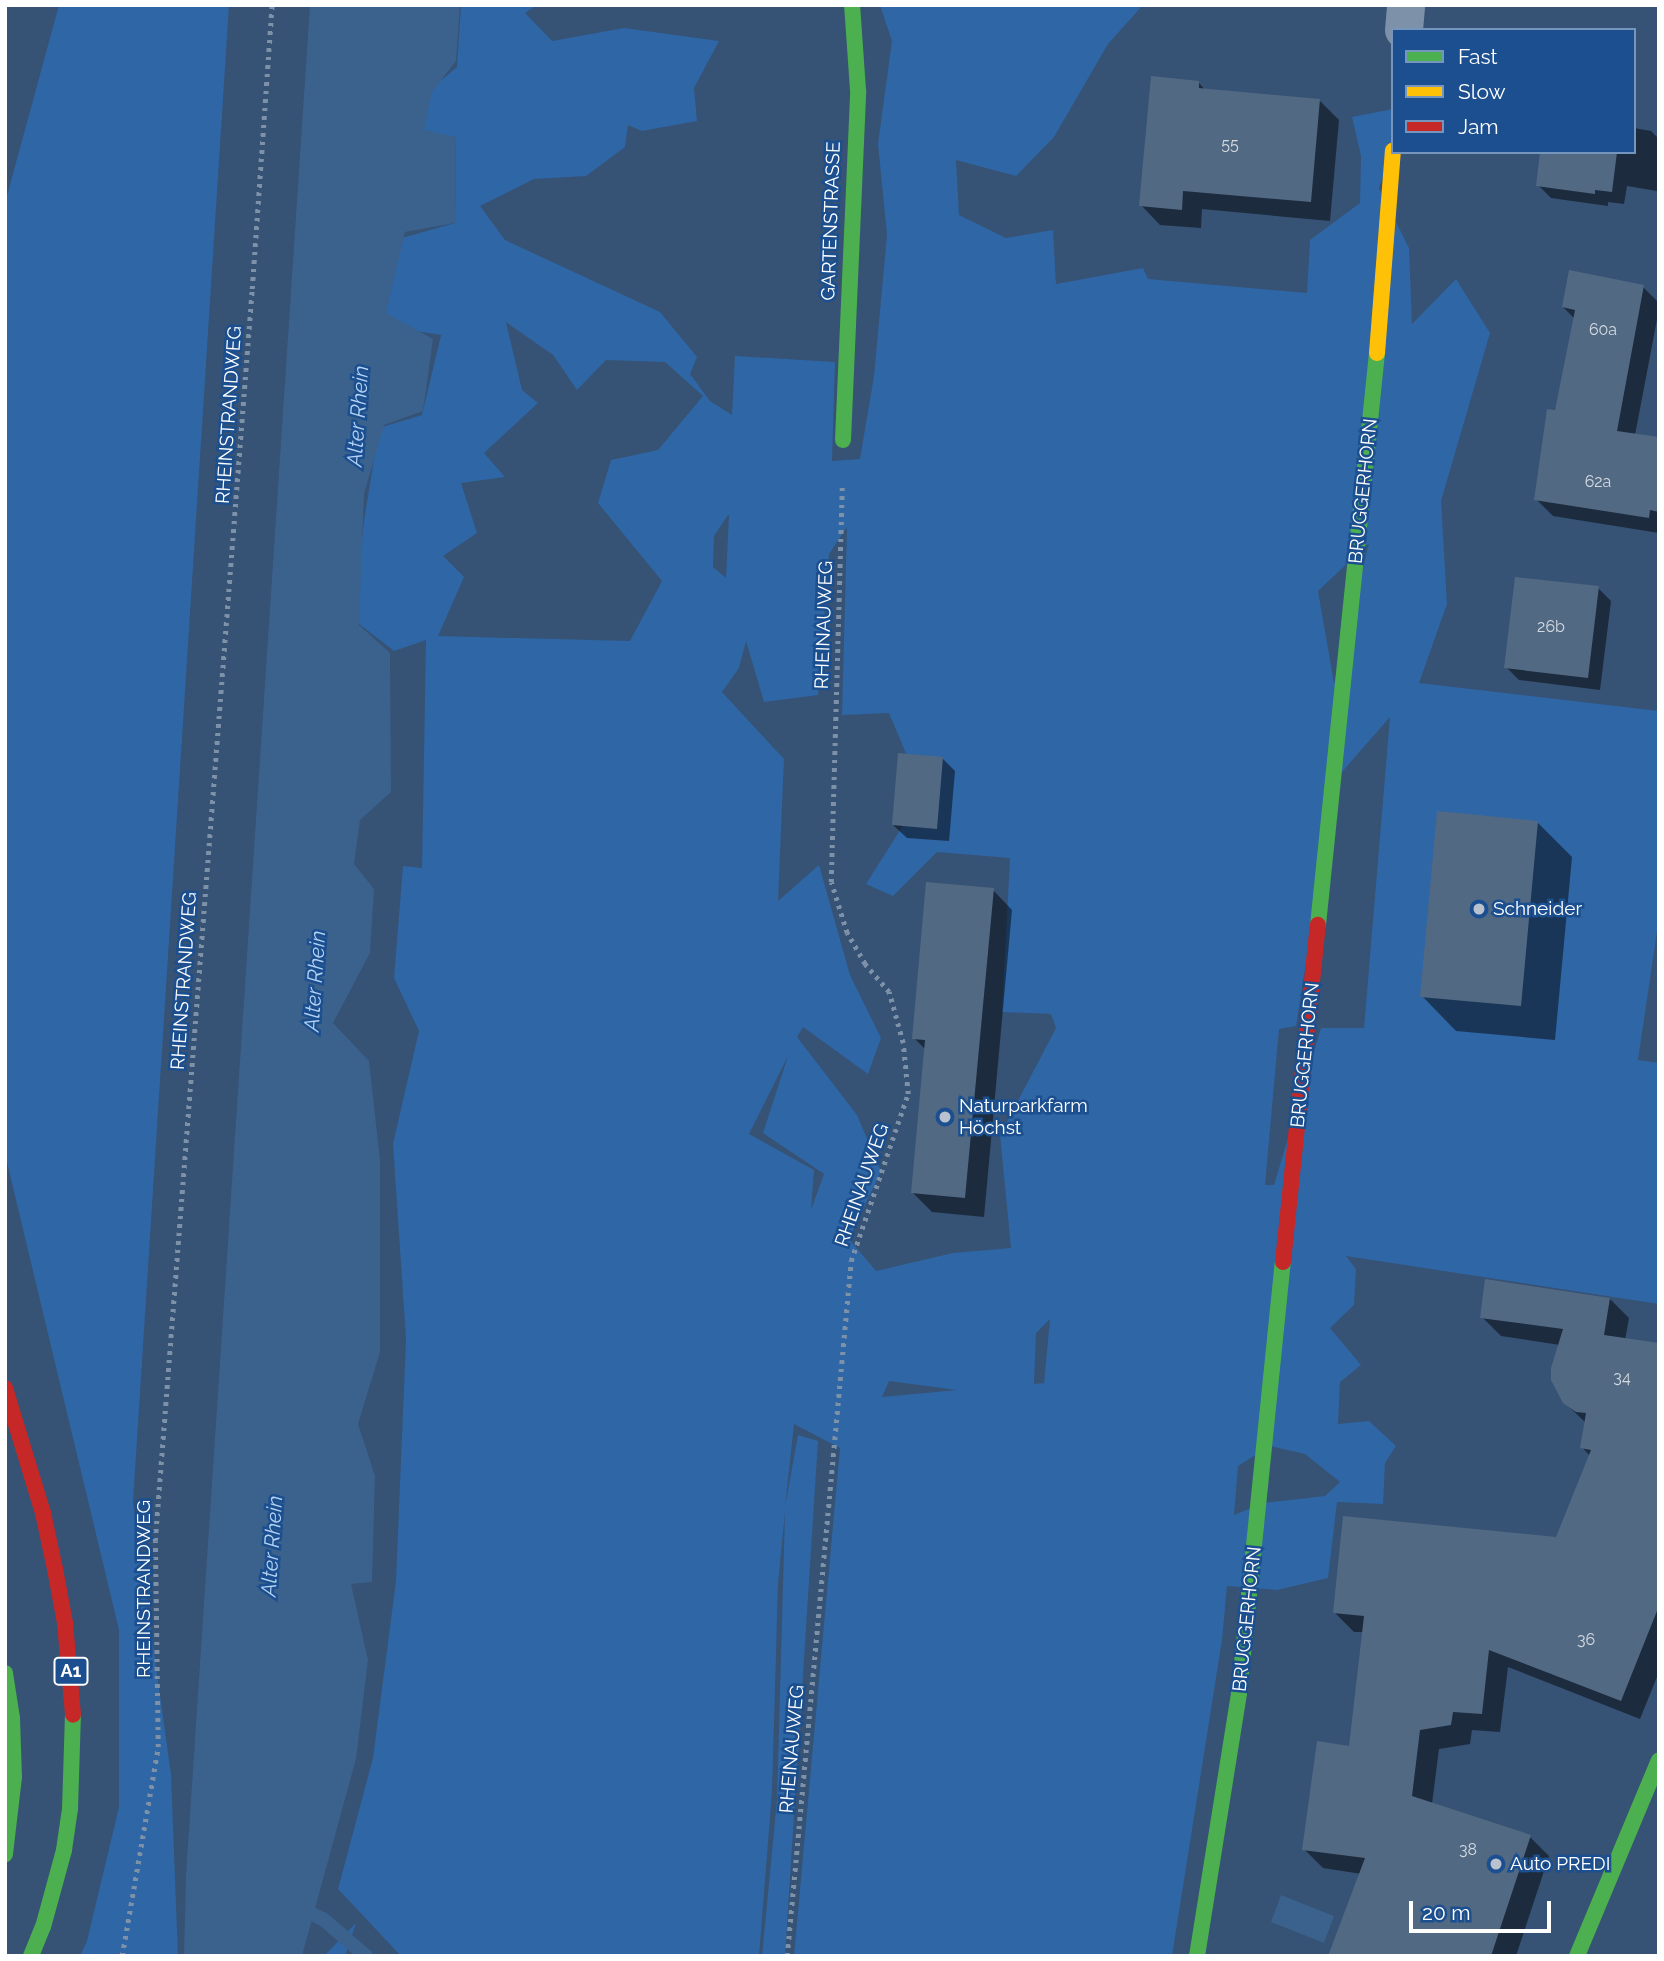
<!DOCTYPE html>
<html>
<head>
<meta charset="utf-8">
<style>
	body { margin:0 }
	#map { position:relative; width:1664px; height:1961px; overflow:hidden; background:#365274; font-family:Raleway,sans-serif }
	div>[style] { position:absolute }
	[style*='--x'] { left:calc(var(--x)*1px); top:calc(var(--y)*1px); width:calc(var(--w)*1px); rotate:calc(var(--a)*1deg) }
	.green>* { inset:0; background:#2f66a5 }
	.water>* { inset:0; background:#3b618d }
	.shadow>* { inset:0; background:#0007 }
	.stream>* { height:14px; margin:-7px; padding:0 7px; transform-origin:7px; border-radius:7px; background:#3b618d }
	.building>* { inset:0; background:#526984 }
	.path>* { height:4.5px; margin-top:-2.25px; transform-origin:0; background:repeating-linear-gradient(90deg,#7d92a8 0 3.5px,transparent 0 8.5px) }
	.street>* { height:38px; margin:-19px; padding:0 19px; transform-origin:19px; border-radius:19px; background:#7d92a8 }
	.fast>* { height:16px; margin:-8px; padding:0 8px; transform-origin:8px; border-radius:8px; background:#4caf50 }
	.slow>* { height:16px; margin:-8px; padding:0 8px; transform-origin:8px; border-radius:8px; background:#ffc107 }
	.jam>* { height:16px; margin:-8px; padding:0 8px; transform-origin:8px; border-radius:8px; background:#c62828 }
	.dots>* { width:19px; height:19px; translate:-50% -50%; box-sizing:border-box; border:4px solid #1b4f8f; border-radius:50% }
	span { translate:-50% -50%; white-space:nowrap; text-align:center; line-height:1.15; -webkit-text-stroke:5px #1b4f8f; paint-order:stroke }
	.number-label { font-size:16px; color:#d4dae0 }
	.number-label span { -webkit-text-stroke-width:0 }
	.shield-label span { padding:2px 5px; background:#1b4f8f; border:2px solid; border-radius:5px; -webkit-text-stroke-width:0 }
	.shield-label { font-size:18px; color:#fff; font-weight:700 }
	.street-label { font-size:19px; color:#fff }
	.poi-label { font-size:19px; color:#fff }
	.left { translate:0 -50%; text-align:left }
	.water-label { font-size:21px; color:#b5d3f5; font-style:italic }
	.frame { position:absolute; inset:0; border:7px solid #fff; pointer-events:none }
	.legend { position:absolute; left:1391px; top:28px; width:245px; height:126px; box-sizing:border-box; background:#1b4f8f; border:2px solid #7695bc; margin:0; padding:9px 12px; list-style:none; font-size:21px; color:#fff }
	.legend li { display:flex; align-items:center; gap:14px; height:35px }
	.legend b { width:35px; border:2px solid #7695bc }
	.scale { position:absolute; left:1409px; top:1901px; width:142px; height:32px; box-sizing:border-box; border:4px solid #fff; border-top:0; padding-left:9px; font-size:21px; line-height:24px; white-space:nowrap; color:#fff; -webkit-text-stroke:5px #1b4f8f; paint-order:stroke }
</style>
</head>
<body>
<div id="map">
	<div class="green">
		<div style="clip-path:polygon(59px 5px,229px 5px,133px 1502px,171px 1774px,178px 1956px,80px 1956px,87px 1941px,119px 1807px,119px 1630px,5px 1154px,5px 203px)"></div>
		<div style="clip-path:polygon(evenodd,461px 5px,537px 5px,525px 13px,552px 41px,624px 28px,719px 41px,694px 88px,697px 121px,642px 131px,628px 125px,625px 147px,586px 176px,534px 179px,480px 206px,505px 240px,660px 312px,697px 357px,690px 374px,710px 401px,732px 415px,735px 356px,835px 362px,832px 461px,860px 459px,874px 376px,887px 235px,878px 144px,892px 41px,880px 5px,1143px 5px,1108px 44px,1054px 137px,1016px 176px,956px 160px,959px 215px,1006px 238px,1053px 230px,1056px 284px,1143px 268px,1148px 279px,1307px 293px,1310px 240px,1360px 203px,1361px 156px,1352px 117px,1393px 109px,1393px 147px,1379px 188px,1409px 248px,1412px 324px,1456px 279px,1490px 333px,1441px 501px,1447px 604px,1419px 683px,1659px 711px,1659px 918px,1638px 1060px,1659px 1063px,1659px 1304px,1346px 1256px,1356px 1269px,1354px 1305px,1330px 1328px,1361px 1365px,1340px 1382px,1338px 1424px,1369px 1421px,1396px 1446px,1385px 1463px,1383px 1504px,1337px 1502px,1328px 1578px,1277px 1590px,1227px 1586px,1222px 1640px,1172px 1956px,794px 1956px,840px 1448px,794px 1424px,785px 1507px,798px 1435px,818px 1441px,785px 1956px,762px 1956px,777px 1800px,785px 1512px,778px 1584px,772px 1792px,759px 1956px,401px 1956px,338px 1889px,373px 1758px,396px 1581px,406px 1339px,393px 1144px,419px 1031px,394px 978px,403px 866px,422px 868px,426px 640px,394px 651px,354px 620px,364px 521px,379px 428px,422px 415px,441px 335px,384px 326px,395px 240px,455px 223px,456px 137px,419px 134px,418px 100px,457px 67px,461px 5px,506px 322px,553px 355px,577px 390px,606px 360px,665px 362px,703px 396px,658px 450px,611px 460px,598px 503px,662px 581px,630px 641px,438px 636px,464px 577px,443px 556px,477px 533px,461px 483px,505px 477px,484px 453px,538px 403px,522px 390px,506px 322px,461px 5px,728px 515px,729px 515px,726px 578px,713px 567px,714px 536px,728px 515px,461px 5px,847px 527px,842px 715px,889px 713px,923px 794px,866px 884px,893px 896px,937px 852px,1010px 858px,1002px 1012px,1051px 1014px,1056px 1028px,1000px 1135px,1011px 1248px,953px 1253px,876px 1271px,849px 1239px,881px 1171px,857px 1115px,797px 1037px,803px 1027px,868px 1074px,881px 1038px,850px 975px,819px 865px,778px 901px,784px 759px,722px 692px,739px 668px,746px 641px,764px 702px,818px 695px,829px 554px,847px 527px,461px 5px,1369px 543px,1334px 683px,1318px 591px,1369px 543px,461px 5px,1390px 717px,1364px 1028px,1321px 1028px,1274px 1185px,1265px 1185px,1279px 1029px,1296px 1026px,1335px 780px,1390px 717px,461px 5px,788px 1056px,763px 1133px,824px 1174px,811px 1210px,814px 1170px,749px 1134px,788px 1056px,461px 5px,1050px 1319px,1044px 1383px,1034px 1384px,1036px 1333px,1050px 1319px,461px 5px,889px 1381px,957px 1390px,882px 1397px,889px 1381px,461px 5px,1270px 1446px,1305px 1454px,1340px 1482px,1325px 1496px,1263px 1503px,1234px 1515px,1238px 1466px,1270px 1446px)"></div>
		<div style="clip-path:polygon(356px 1923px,345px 1956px,324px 1956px)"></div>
	</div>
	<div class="water">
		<div style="clip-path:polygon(310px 5px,460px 5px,456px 61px,432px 92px,424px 130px,456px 137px,455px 223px,405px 232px,386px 313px,433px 339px,423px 411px,384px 425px,364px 494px,359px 625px,390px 653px,391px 792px,360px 820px,354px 864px,374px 889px,370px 953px,333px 1023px,369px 1061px,380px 1160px,380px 1352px,358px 1424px,375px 1476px,372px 1582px,351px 1584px,368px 1660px,356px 1759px,302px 1956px,184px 1956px,186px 1875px)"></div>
		<div style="clip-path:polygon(1281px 1895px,1334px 1916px,1324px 1943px,1271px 1922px)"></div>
	</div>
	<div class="shadow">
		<div style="clip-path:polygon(1199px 83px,1206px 91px,1320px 101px,1339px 120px,1330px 221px,1202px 209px,1201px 228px,1160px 225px,1141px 205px)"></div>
		<div style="clip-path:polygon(1634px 128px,1651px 131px,1659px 139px,1657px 191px,1627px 186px,1624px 204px,1608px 202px,1608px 206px,1551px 198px,1538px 185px,1542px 152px,1634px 152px)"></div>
		<div style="clip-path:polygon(1643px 287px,1659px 303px,1659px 309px,1635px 435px,1659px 438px,1659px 533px,1553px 516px,1536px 499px,1575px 319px,1563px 307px)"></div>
		<div style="clip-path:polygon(1598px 588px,1611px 601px,1600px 690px,1519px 680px,1506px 667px)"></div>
		<div style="clip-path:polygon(942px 758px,955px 771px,949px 841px,907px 838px,893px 825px)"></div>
		<div style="clip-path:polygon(1537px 822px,1572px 857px,1555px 1040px,1456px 1031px,1422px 996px)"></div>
		<div style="clip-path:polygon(993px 890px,1012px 910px,984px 1217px,932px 1212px,913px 1193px,926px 1050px,914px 1038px)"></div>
		<div style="clip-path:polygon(1610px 1299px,1629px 1318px,1625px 1340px,1659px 1345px,1659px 1672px,1640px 1719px,1508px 1667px,1500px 1732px,1472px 1730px,1470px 1744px,1439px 1749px,1432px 1804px,1530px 1837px,1549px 1856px,1516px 1956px,1330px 1956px,1362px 1874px,1323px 1868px,1304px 1849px,1350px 1748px,1364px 1632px,1354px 1632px,1335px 1613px,1557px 1539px,1590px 1456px,1582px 1447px,1586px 1423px,1564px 1402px,1560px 1345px,1501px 1336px,1482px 1317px)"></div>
	</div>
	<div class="stream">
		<div style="--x:300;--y:1908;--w:25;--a:26"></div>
		<div style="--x:323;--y:1919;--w:57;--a:40.7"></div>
	</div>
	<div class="building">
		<div style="clip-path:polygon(1151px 76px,1199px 81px,1199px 88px,1320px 99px,1311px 202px,1183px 191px,1182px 210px,1139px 206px)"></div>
		<div style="clip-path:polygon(1540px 152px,1617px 152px,1612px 192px,1595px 190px,1595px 194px,1536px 186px)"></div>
		<div style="clip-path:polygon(1569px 270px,1644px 285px,1617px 431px,1659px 437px,1659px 512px,1650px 510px,1649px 518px,1534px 500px,1547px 409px,1555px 410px,1575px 310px,1562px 307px)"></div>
		<div style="clip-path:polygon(1515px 577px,1599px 586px,1588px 678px,1504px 668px)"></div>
		<div style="clip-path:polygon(898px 753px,943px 757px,937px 829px,892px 825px)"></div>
		<div style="clip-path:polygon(1437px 811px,1538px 821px,1521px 1006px,1420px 997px)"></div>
		<div style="clip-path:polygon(926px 882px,994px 888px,965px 1198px,911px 1193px,925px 1040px,912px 1039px)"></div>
		<div style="clip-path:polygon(1485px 1279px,1610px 1298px,1604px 1335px,1659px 1343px,1659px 1606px,1621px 1701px,1489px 1650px,1482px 1714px,1453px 1712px,1451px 1725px,1420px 1730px,1412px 1796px,1531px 1835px,1491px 1956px,1328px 1956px,1365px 1858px,1302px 1850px,1317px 1741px,1349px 1746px,1364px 1616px,1333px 1613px,1343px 1516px,1556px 1537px,1591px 1450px,1580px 1448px,1586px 1413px,1576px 1412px,1563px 1403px,1551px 1380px,1551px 1368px,1563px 1329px,1480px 1318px)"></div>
	</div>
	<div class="path">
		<div style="--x:122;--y:1956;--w:212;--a:-80.2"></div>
		<div style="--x:158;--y:1747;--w:206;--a:-90.8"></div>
		<div style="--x:155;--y:1541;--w:1256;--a:-85.57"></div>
		<div style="--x:252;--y:289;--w:285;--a:-86"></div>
		<div style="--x:787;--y:1956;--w:698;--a:-84.74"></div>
		<div style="--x:851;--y:1261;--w:176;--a:-71.2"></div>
		<div style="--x:908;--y:1094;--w:51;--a:-95.6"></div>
		<div style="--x:903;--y:1043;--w:53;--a:-105.4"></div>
		<div style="--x:889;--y:992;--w:37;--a:-131"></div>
		<div style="--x:865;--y:964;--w:36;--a:-120"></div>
		<div style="--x:847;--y:933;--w:53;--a:-107.4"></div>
		<div style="--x:831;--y:882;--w:399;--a:-88.4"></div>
	</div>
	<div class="street">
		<div style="--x:1404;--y:30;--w:25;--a:-85"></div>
	</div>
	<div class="fast">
		<div style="--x:843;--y:440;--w:350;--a:-87.5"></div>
		<div style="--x:858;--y:90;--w:85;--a:-94"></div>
		<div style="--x:1318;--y:925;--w:575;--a:-84.11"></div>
		<div style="--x:5;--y:1673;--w:46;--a:81.2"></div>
		<div style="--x:12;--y:1718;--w:59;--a:88.1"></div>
		<div style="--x:14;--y:1777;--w:78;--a:96.7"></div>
		<div style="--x:31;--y:1956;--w:31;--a:-68"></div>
		<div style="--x:43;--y:1927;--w:80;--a:-74.7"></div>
		<div style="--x:64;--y:1850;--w:41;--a:-81.7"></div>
		<div style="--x:70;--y:1809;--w:94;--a:-88.2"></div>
		<div style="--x:1197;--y:1956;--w:266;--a:-80.9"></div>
		<div style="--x:1239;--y:1693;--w:433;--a:-84.2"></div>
		<div style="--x:1577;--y:1956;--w:212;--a:-67.3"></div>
	</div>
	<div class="slow">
		<div style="--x:1377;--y:353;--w:203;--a:-85.5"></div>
	</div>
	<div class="jam">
		<div style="--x:1283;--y:1262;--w:339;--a:-84.1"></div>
		<div style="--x:5;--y:1388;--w:131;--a:73.1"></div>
		<div style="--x:43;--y:1513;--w:57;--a:77.9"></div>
		<div style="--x:55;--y:1569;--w:55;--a:79.5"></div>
		<div style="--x:65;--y:1623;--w:92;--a:85"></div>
	</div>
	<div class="dots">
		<div style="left:1479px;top:909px;background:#b9c2ce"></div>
		<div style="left:945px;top:1117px;background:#b9c2ce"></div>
		<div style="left:1496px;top:1864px;background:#b9c2ce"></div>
	</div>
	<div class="number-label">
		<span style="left:1230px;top:145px">55</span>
		<span style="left:1603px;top:330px">60a</span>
		<span style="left:1598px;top:482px">62a</span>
		<span style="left:1551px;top:627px">26b</span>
		<span style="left:1622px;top:1378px">34</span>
		<span style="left:1586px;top:1640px">36</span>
		<span style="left:1468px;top:1850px">38</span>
	</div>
	<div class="shield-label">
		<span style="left:71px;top:1671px">A1</span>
	</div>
	<div class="street-label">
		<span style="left:831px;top:221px;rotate:-88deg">GARTENSTRASSE</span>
		<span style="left:229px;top:415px;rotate:-86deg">RHEINSTRANDWEG</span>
		<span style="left:1363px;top:491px;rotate:-84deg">BRUGGERHORN</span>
		<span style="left:824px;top:625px;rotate:-88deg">RHEINAUWEG</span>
		<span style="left:184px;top:981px;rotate:-86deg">RHEINSTRANDWEG</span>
		<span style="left:1305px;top:1055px;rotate:-84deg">BRUGGERHORN</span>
		<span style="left:862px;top:1185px;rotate:-71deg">RHEINAUWEG</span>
		<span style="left:144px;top:1589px;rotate:-90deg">RHEINSTRANDWEG</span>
		<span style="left:1247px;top:1619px;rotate:-84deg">BRUGGERHORN</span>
		<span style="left:792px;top:1749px;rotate:-85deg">RHEINAUWEG</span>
	</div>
	<div class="poi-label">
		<span class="left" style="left:1493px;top:909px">Schneider</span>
		<span class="left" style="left:959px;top:1117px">Naturparkfarm<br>Höchst</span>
		<span class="left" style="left:1510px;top:1864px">Auto PREDI</span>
	</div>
	<div class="water-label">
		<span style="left:358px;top:416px;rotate:-86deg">Alter Rhein</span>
		<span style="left:315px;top:981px;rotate:-86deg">Alter Rhein</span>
		<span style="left:272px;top:1546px;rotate:-86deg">Alter Rhein</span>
	</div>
	<div class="frame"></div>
	<ul class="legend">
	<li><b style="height:9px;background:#4caf50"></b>Fast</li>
	<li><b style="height:9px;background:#ffc107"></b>Slow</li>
	<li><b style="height:9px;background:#c62828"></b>Jam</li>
	</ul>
	<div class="scale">20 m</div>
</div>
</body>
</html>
